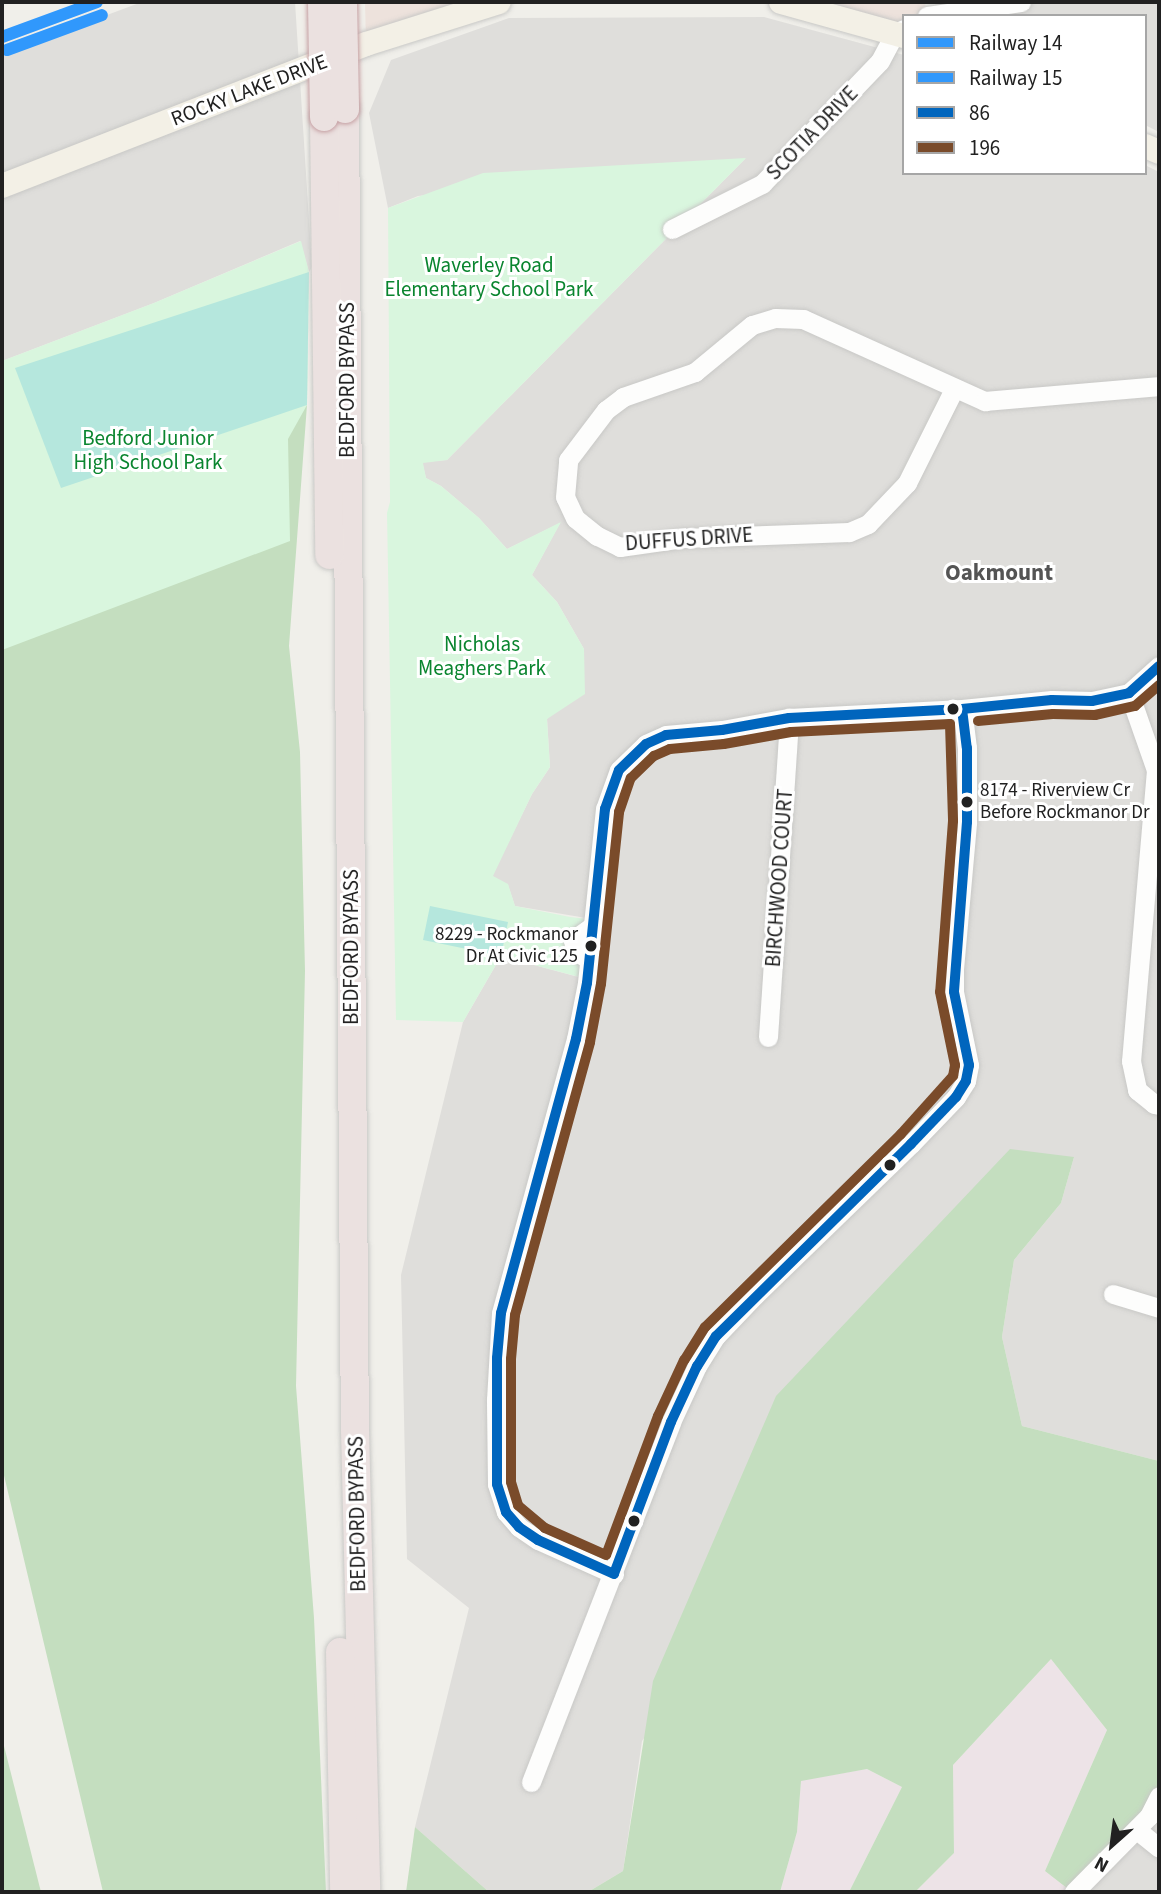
<!DOCTYPE html>
<html>
<head>
<meta charset="utf-8">
<style>
	body { margin:0 }
	#map { position:relative; width:1161px; height:1894px; overflow:hidden; background:#f0efea; font-family:"Source Sans 3",sans-serif }
	div>[style] { position:absolute }
	[style*='--x'] { left:calc(var(--x)*1px); top:calc(var(--y)*1px); width:calc(var(--w)*1px); rotate:calc(var(--a)*1deg) }
	.residential>* { inset:0; background:#dfdedb }
	.commercial>* { inset:0; background:#ede2dc }
	.industrial>* { inset:0; background:#ede3e7 }
	.forest>* { inset:0; background:#c4debf }
	.park>* { inset:0; background:#d9f6de }
	.pitch>* { inset:0; background:#b5e7dd }
	.roads { filter:drop-shadow(0 0 2px #c8c8c6) drop-shadow(0 0 2px #c8c8c6) }
	.minor>* { height:19px; margin:-9.5px; padding:0 9.5px; transform-origin:9.5px; border-radius:9.5px; background:#fdfdfc }
	.major>* { height:24px; margin:-12px; padding:0 12px; transform-origin:12px; border-radius:12px; background:#f3f0e6 }
	.highway>* { height:28px; margin:-14px; padding:0 14px; transform-origin:14px; border-radius:14px; background:#ebe1e0 }
	.bridges { filter:drop-shadow(0 0 2px #c6a1a4) drop-shadow(0 0 2px #c6a1a4) }
	.highway-bridge>* { height:28px; margin:-14px; padding:0 14px; transform-origin:14px; border-radius:14px; background:#ebe1e0 }
	.bus-1>* { height:10px; margin:-5px; padding:0 5px; transform-origin:5px; border-radius:5px; background:#0065bd }
	.bus-2>* { height:10px; margin:-5px; padding:0 5px; transform-origin:5px; border-radius:5px; background:#7a4b2a }
	.rail-1>* { height:12px; margin:-6px; padding:0 6px; transform-origin:6px; border-radius:6px; background:#3098fc }
	.rail-2>* { height:12px; margin:-6px; padding:0 6px; transform-origin:6px; border-radius:6px; background:#3098fc }
	.dots>* { width:19px; height:19px; translate:-50% -50%; box-sizing:border-box; border:4px solid #fff; border-radius:50% }
	span { translate:-50% -50%; white-space:nowrap; text-align:center; line-height:1.15; -webkit-text-stroke:6px #fff; paint-order:stroke }
	.bus-label { font-size:19px; color:#212121 }
	.left { translate:0 -50%; text-align:left }
	.right { translate:-100% -50%; text-align:right }
	.street-label { font-size:21px; color:#212121 }
	.park-label { font-size:21px; color:#0a852f }
	.neighbourhood-label { font-size:23px; color:#545454; font-weight:700 }
	.frame { position:absolute; inset:0; border:4px solid #212121; pointer-events:none }
	.legend { position:absolute; left:902px; top:14px; width:245px; height:161px; box-sizing:border-box; background:#fff; border:2px solid #a6a6a6; margin:0; padding:9px 12px; list-style:none; font-size:21px; color:#212121 }
	.legend li { display:flex; align-items:center; gap:14px; height:35px }
	.legend b { width:35px; border:2px solid #a6a6a6 }
	.north { position:absolute; left:1077px; top:1810px; width:70px; height:70px; -webkit-text-stroke:5px #fff; paint-order:stroke; rotate:208deg; font-size:19px; font-weight:700; line-height:28px; text-align:center; color:#212121 }
	.north::after { content:''; display:block; margin:auto; width:24px; height:32px; background:#212121; clip-path:polygon(50% 0,100% 100%,50% 72%,0 100%) }
</style>
</head>
<body>
<div id="map">
	<div class="residential">
		<div style="clip-path:polygon(142px 2px,295px 2px,312px 267px,309px 272px,300px 241px,154px 303px,2px 361px,2px 54px)"></div>
		<div style="clip-path:polygon(935px 2px,1159px 2px,1159px 132px,1145px 125px,1145px 16px,936px 16px)"></div>
		<div style="clip-path:polygon(764px 17px,904px 55px,904px 173px,1145px 173px,1145px 165px,1159px 172px,1159px 1461px,1022px 1426px,1002px 1337px,1014px 1260px,1061px 1203px,1074px 1157px,642px 1741px,623px 1871px,588px 1892px,489px 1892px,415px 1827px,469px 1608px,407px 1559px,401px 1275px,463px 1022px,501px 956px,597px 982px,604px 921px,515px 906px,508px 885px,492px 876px,532px 794px,550px 767px,547px 719px,584px 649px,557px 602px,532px 575px,560px 523px,507px 549px,479px 518px,441px 486px,426px 478px,422px 462px,447px 460px,745px 159px,418px 196px,388px 208px,369px 113px,391px 60px,509px 18px)"></div>
		<div style="clip-path:polygon(1159px 1803px,1159px 1892px,1083px 1892px)"></div>
	</div>
	<div class="commercial">
		<div style="clip-path:polygon(365px 2px,499px 2px,366px 44px)"></div>
		<div style="clip-path:polygon(781px 2px,925px 2px,926px 16px,904px 16px,904px 29px)"></div>
	</div>
	<div class="industrial">
		<div style="clip-path:polygon(1051px 1659px,1107px 1730px,1045px 1871px,1072px 1892px,915px 1892px,954px 1853px,953px 1765px)"></div>
		<div style="clip-path:polygon(867px 1769px,902px 1787px,849px 1892px,780px 1892px,797px 1832px,801px 1780px)"></div>
	</div>
	<div class="forest">
		<div style="clip-path:polygon(307px 405px,289px 646px,300px 752px,305px 971px,296px 1386px,314px 1618px,326px 1892px,103px 1892px,2px 1467px,2px 583px,61px 488px)"></div>
		<div style="clip-path:polygon(1010px 1149px,1074px 1157px,1061px 1203px,1014px 1260px,1002px 1337px,1022px 1426px,1159px 1461px,1159px 1803px,1072px 1892px,1045px 1871px,1107px 1730px,1051px 1659px,953px 1765px,954px 1853px,915px 1892px,849px 1892px,902px 1787px,867px 1769px,801px 1781px,797px 1832px,780px 1892px,588px 1892px,623px 1871px,653px 1681px,776px 1396px)"></div>
		<div style="clip-path:polygon(2px 1738px,41px 1892px,2px 1892px)"></div>
		<div style="clip-path:polygon(415px 1827px,489px 1892px,406px 1892px)"></div>
	</div>
	<div class="park">
		<div style="clip-path:polygon(746px 158px,447px 460px,423px 463px,426px 478px,441px 486px,479px 518px,507px 549px,561px 522px,532px 575px,557px 602px,584px 649px,585px 694px,547px 719px,550px 767px,532px 794px,493px 876px,508px 884px,515px 906px,570px 917px,604px 921px,598px 982px,501px 956px,463px 1022px,396px 1020px,387px 513px,390px 502px,388px 208px,483px 173px)"></div>
		<div style="clip-path:polygon(301px 241px,309px 272px,307px 405px,288px 439px,290px 541px,2px 650px,2px 361px,154px 303px)"></div>
	</div>
	<div class="pitch">
		<div style="clip-path:polygon(309px 272px,307px 405px,61px 488px,15px 368px)"></div>
		<div style="clip-path:polygon(430px 906px,508px 922px,501px 956px,423px 940px)"></div>
	</div>
	<div class="roads">
		<div class="minor">
			<div style="--x:927;--y:16;--w:95;--a:-8.5"></div>
			<div style="--x:672;--y:229;--w:101;--a:-26.6"></div>
			<div style="--x:762;--y:184;--w:170;--a:-46.2"></div>
			<div style="--x:880;--y:61;--w:32;--a:-62"></div>
			<div style="--x:895;--y:33;--w:10;--a:-24"></div>
			<div style="--x:954;--y:389;--w:105;--a:116.6"></div>
			<div style="--x:907;--y:483;--w:57;--a:133.6"></div>
			<div style="--x:868;--y:524;--w:21;--a:157"></div>
			<div style="--x:849;--y:532;--w:166;--a:177.9"></div>
			<div style="--x:683;--y:538;--w:64;--a:171.9"></div>
			<div style="--x:620;--y:547;--w:25;--a:-154"></div>
			<div style="--x:597;--y:536;--w:28;--a:-141"></div>
			<div style="--x:575;--y:518;--w:23;--a:-115"></div>
			<div style="--x:565;--y:497;--w:37;--a:-85"></div>
			<div style="--x:568;--y:460;--w:63;--a:-52.8"></div>
			<div style="--x:606;--y:410;--w:21;--a:-37"></div>
			<div style="--x:623;--y:397;--w:76;--a:-19.1"></div>
			<div style="--x:695;--y:372;--w:74;--a:-39.5"></div>
			<div style="--x:752;--y:325;--w:24;--a:-17"></div>
			<div style="--x:775;--y:318;--w:28;--a:2"></div>
			<div style="--x:803;--y:319;--w:200;--a:24.3"></div>
			<div style="--x:985;--y:401;--w:175;--a:-4.9"></div>
			<div style="--x:1129;--y:693;--w:82;--a:70.7"></div>
			<div style="--x:1156;--y:770;--w:292;--a:94.9"></div>
			<div style="--x:1131;--y:1061;--w:30;--a:78"></div>
			<div style="--x:1137;--y:1090;--w:22;--a:39"></div>
			<div style="--x:1154;--y:1104;--w:5;--a:11"></div>
			<div style="--x:588;--y:959;--w:15;--a:-148"></div>
			<div style="--x:575;--y:951;--w:11;--a:-100"></div>
			<div style="--x:573;--y:940;--w:22;--a:-36"></div>
			<div style="--x:768;--y:1037;--w:320;--a:-86.2"></div>
			<div style="--x:1113;--y:1294;--w:48;--a:16.9"></div>
			<div style="--x:614;--y:1574;--w:83;--a:-155.9"></div>
			<div style="--x:538;--y:1540;--w:23;--a:-146"></div>
			<div style="--x:519;--y:1527;--w:20;--a:-131"></div>
			<div style="--x:506;--y:1512;--w:29;--a:-108"></div>
			<div style="--x:497;--y:1484;--w:84;--a:-90.7"></div>
			<div style="--x:496;--y:1400;--w:87;--a:-86.7"></div>
			<div style="--x:501;--y:1313;--w:284;--a:-74.7"></div>
			<div style="--x:576;--y:1039;--w:57;--a:-78.9"></div>
			<div style="--x:587;--y:983;--w:175;--a:-84.1"></div>
			<div style="--x:605;--y:809;--w:41;--a:-70.3"></div>
			<div style="--x:619;--y:770;--w:37;--a:-44"></div>
			<div style="--x:646;--y:744;--w:22;--a:-24"></div>
			<div style="--x:666;--y:735;--w:56;--a:-5.1"></div>
			<div style="--x:722;--y:730;--w:68;--a:-10.2"></div>
			<div style="--x:789;--y:718;--w:173;--a:-3"></div>
			<div style="--x:962;--y:709;--w:90;--a:-5.7"></div>
			<div style="--x:1052;--y:700;--w:40;--a:1.4"></div>
			<div style="--x:1092;--y:701;--w:38;--a:-12"></div>
			<div style="--x:1129;--y:693;--w:40;--a:-42"></div>
			<div style="--x:531;--y:1782;--w:386;--a:-68.7"></div>
			<div style="--x:671;--y:1422;--w:62;--a:-65.1"></div>
			<div style="--x:697;--y:1366;--w:36;--a:-58"></div>
			<div style="--x:716;--y:1336;--w:57;--a:-46.4"></div>
			<div style="--x:755;--y:1295;--w:217;--a:-44.1"></div>
			<div style="--x:911;--y:1144;--w:65;--a:-46.2"></div>
			<div style="--x:956;--y:1097;--w:19;--a:-58"></div>
			<div style="--x:966;--y:1081;--w:16;--a:-79"></div>
			<div style="--x:969;--y:1065;--w:75;--a:-101.6"></div>
			<div style="--x:954;--y:992;--w:23;--a:-90"></div>
			<div style="--x:954;--y:969;--w:148;--a:-84.9"></div>
			<div style="--x:967;--y:822;--w:74;--a:-90"></div>
			<div style="--x:967;--y:748;--w:39;--a:-97"></div>
			<div style="--x:1137;--y:1830;--w:28;--a:39"></div>
			<div style="--x:1074;--y:1892;--w:107;--a:-45.4"></div>
			<div style="--x:1149;--y:1816;--w:22;--a:-63"></div>
		</div>
		<div class="major">
			<div style="--x:781;--y:2;--w:128;--a:15.5"></div>
			<div style="--x:1145;--y:146;--w:15;--a:23"></div>
			<div style="--x:2;--y:186;--w:391;--a:-21.3"></div>
			<div style="--x:366;--y:44;--w:139;--a:-17.5"></div>
		</div>
		<div class="highway">
			<div style="--x:345;--y:109;--w:1321;--a:89.57"></div>
			<div style="--x:355;--y:1430;--w:462;--a:88.6"></div>
			<div style="--x:324;--y:117;--w:438;--a:89.3"></div>
			<div style="--x:340;--y:1652;--w:240;--a:89"></div>
		</div>
	</div>
	<div class="bridges">
		<div class="highway-bridge">
			<div style="--x:322;--y:2;--w:115;--a:89"></div>
			<div style="--x:343;--y:2;--w:107;--a:88.9"></div>
		</div>
	</div>
	<div class="bus-1">
		<div style="--x:962;--y:709;--w:39;--a:83"></div>
		<div style="--x:967;--y:748;--w:74;--a:90"></div>
		<div style="--x:967;--y:822;--w:170;--a:94.4"></div>
		<div style="--x:954;--y:992;--w:75;--a:78.4"></div>
		<div style="--x:969;--y:1065;--w:16;--a:101"></div>
		<div style="--x:966;--y:1081;--w:19;--a:122"></div>
		<div style="--x:956;--y:1097;--w:65;--a:133.8"></div>
		<div style="--x:911;--y:1144;--w:274;--a:135.4"></div>
		<div style="--x:716;--y:1336;--w:36;--a:122"></div>
		<div style="--x:697;--y:1366;--w:62;--a:114.9"></div>
		<div style="--x:671;--y:1422;--w:162;--a:110.6"></div>
		<div style="--x:614;--y:1574;--w:83;--a:-155.9"></div>
		<div style="--x:538;--y:1540;--w:23;--a:-146"></div>
		<div style="--x:519;--y:1527;--w:20;--a:-131"></div>
		<div style="--x:506;--y:1512;--w:29;--a:-108"></div>
		<div style="--x:497;--y:1484;--w:126;--a:-90"></div>
		<div style="--x:497;--y:1358;--w:45;--a:-84.9"></div>
		<div style="--x:501;--y:1313;--w:284;--a:-74.7"></div>
		<div style="--x:576;--y:1039;--w:57;--a:-78.9"></div>
		<div style="--x:587;--y:983;--w:175;--a:-84.1"></div>
		<div style="--x:605;--y:809;--w:41;--a:-70.3"></div>
		<div style="--x:619;--y:770;--w:37;--a:-44"></div>
		<div style="--x:646;--y:744;--w:22;--a:-24"></div>
		<div style="--x:666;--y:735;--w:56;--a:-5.1"></div>
		<div style="--x:722;--y:730;--w:68;--a:-10.2"></div>
		<div style="--x:789;--y:718;--w:173;--a:-3"></div>
		<div style="--x:962;--y:709;--w:90;--a:-5.7"></div>
		<div style="--x:1052;--y:700;--w:40;--a:1.4"></div>
		<div style="--x:1092;--y:701;--w:38;--a:-12"></div>
		<div style="--x:1129;--y:693;--w:40;--a:-42"></div>
	</div>
	<div class="bus-2">
		<div style="--x:978;--y:721;--w:75;--a:-5.3"></div>
		<div style="--x:1053;--y:714;--w:42;--a:1.4"></div>
		<div style="--x:1095;--y:715;--w:41;--a:-12.7"></div>
		<div style="--x:1135;--y:706;--w:32;--a:-41"></div>
		<div style="--x:950;--y:724;--w:97;--a:88.2"></div>
		<div style="--x:953;--y:821;--w:171;--a:94.3"></div>
		<div style="--x:940;--y:992;--w:75;--a:78.4"></div>
		<div style="--x:955;--y:1065;--w:11;--a:100"></div>
		<div style="--x:953;--y:1076;--w:78;--a:131.9"></div>
		<div style="--x:901;--y:1134;--w:275;--a:135.4"></div>
		<div style="--x:705;--y:1327;--w:39;--a:122"></div>
		<div style="--x:684;--y:1360;--w:62;--a:114.9"></div>
		<div style="--x:658;--y:1416;--w:148;--a:110.5"></div>
		<div style="--x:606;--y:1555;--w:67;--a:-156.1"></div>
		<div style="--x:545;--y:1528;--w:35;--a:-140"></div>
		<div style="--x:518;--y:1505;--w:24;--a:-107"></div>
		<div style="--x:511;--y:1482;--w:123;--a:-90"></div>
		<div style="--x:511;--y:1359;--w:44;--a:-84.8"></div>
		<div style="--x:515;--y:1315;--w:283;--a:-74.6"></div>
		<div style="--x:590;--y:1042;--w:59;--a:-79.3"></div>
		<div style="--x:601;--y:984;--w:173;--a:-84"></div>
		<div style="--x:619;--y:812;--w:36;--a:-71"></div>
		<div style="--x:631;--y:778;--w:32;--a:-44"></div>
		<div style="--x:654;--y:756;--w:17;--a:-24"></div>
		<div style="--x:670;--y:749;--w:54;--a:-5.3"></div>
		<div style="--x:724;--y:744;--w:68;--a:-10.2"></div>
		<div style="--x:791;--y:732;--w:159;--a:-2.9"></div>
	</div>
	<div class="rail-1">
		<div style="--x:2;--y:37;--w:101;--a:-20.2"></div>
	</div>
	<div class="rail-2">
		<div style="--x:7;--y:50;--w:101;--a:-20.2"></div>
	</div>
	<div class="dots">
		<div style="left:953px;top:709px;background:#212121"></div>
		<div style="left:967px;top:802px;background:#212121"></div>
		<div style="left:591px;top:946px;background:#212121"></div>
		<div style="left:890px;top:1165px;background:#212121"></div>
		<div style="left:634px;top:1521px;background:#212121"></div>
	</div>
	<div class="bus-label">
		<span class="left" style="left:980px;top:802px">8174 - Riverview Cr<br>Before Rockmanor Dr</span>
		<span class="right" style="left:578px;top:946px">8229 - Rockmanor<br>Dr At Civic 125</span>
	</div>
	<div class="street-label">
		<span style="left:249px;top:90px;rotate:-21deg">ROCKY LAKE DRIVE</span>
		<span style="left:812px;top:133px;rotate:-46deg">SCOTIA DRIVE</span>
		<span style="left:347px;top:380px;rotate:-90deg">BEDFORD BYPASS</span>
		<span style="left:689px;top:539px;rotate:-4deg">DUFFUS DRIVE</span>
		<span style="left:779px;top:878px;rotate:-86deg">BIRCHWOOD COURT</span>
		<span style="left:351px;top:947px;rotate:-90deg">BEDFORD BYPASS</span>
		<span style="left:357px;top:1514px;rotate:-91deg">BEDFORD BYPASS</span>
	</div>
	<div class="park-label">
		<span style="left:489px;top:277px">Waverley Road<br>Elementary School Park</span>
		<span style="left:148px;top:450px">Bedford Junior<br>High School Park</span>
		<span style="left:482px;top:656px">Nicholas<br>Meaghers Park</span>
	</div>
	<div class="neighbourhood-label">
		<span style="left:999px;top:573px">Oakmount</span>
	</div>
	<div class="frame"></div>
	<ul class="legend">
	<li><b style="height:9px;background:#3098fc"></b>Railway 14</li>
	<li><b style="height:9px;background:#3098fc"></b>Railway 15</li>
	<li><b style="height:9px;background:#0065bd"></b>86</li>
	<li><b style="height:9px;background:#7a4b2a"></b>196</li>
	</ul>
	<div class="north">N</div>
</div>
</body>
</html>
